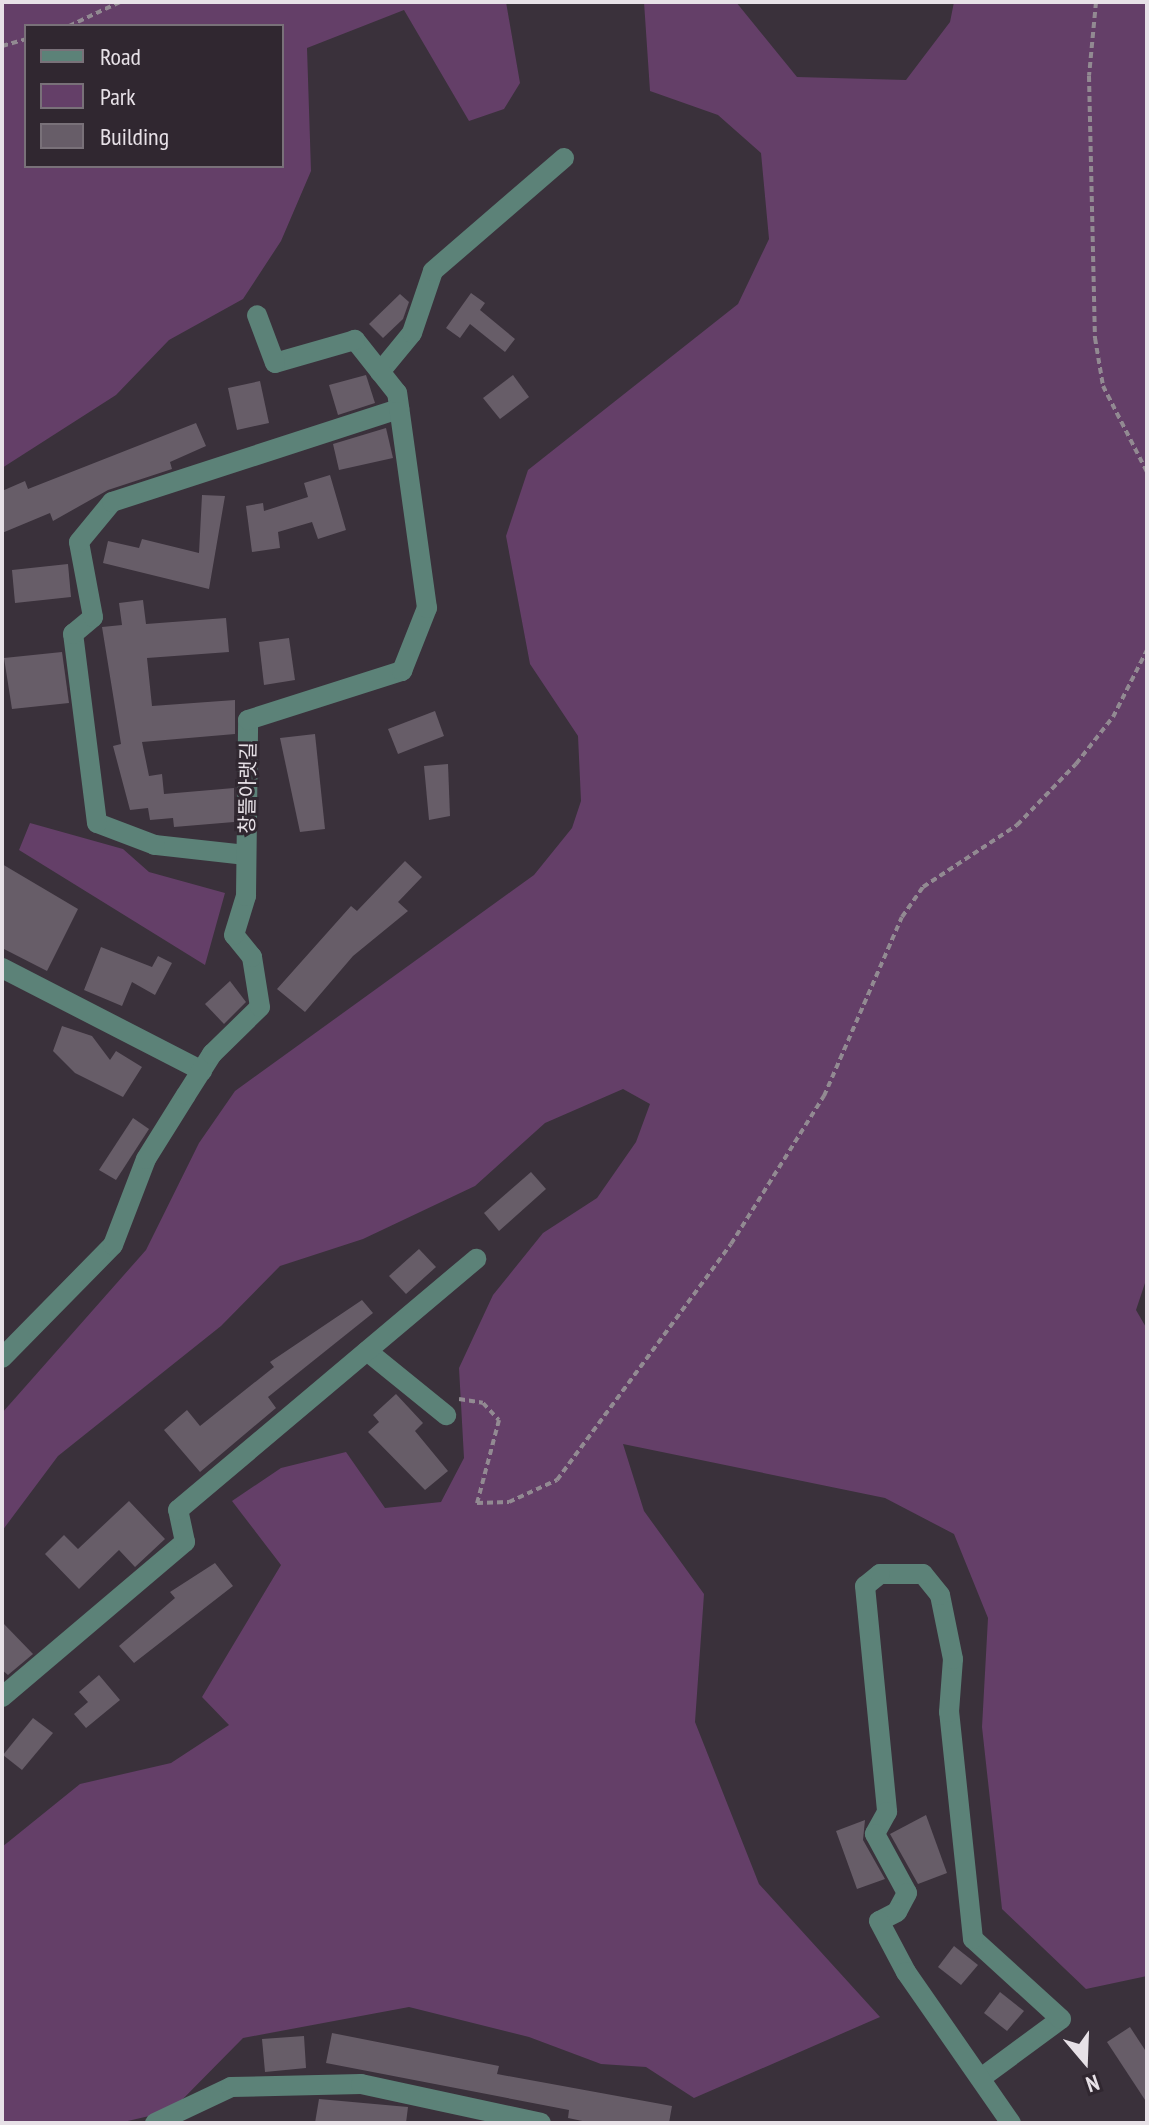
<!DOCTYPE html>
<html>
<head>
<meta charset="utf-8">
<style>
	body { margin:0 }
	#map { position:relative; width:1149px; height:2125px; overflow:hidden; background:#3a313b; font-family:"PT Sans Narrow","Noto Sans KR",sans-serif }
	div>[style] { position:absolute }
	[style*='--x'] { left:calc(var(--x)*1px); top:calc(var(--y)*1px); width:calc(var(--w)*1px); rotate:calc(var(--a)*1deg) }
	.green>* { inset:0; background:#643f68 }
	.building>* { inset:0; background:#675d68 }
	.path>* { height:4px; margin-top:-2px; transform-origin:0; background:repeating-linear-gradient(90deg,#928a92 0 6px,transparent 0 10px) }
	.minor>* { height:20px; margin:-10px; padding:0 10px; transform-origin:10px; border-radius:10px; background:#5c8278 }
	span { translate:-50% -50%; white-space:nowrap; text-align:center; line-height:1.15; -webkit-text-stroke:6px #302730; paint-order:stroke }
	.street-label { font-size:20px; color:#e7e1e7 }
	.frame { position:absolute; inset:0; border:4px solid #e7e1e7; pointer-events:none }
	.legend { position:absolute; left:24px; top:24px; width:260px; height:144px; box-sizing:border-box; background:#302730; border:2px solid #797179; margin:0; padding:10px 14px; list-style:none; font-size:24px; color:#e7e1e7 }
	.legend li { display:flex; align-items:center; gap:16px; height:40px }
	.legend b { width:40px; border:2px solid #797179 }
	.north { position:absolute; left:1045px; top:2021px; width:80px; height:80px; -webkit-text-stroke:6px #302730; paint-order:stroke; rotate:161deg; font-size:22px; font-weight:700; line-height:32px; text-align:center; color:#e7e1e7 }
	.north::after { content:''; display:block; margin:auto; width:28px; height:36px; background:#e7e1e7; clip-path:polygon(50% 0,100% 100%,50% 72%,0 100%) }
</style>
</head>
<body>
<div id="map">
	<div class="green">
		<div style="clip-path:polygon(evenodd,2px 2px,506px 2px,520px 83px,504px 109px,469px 121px,404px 10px,307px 48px,311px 171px,281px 241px,243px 299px,169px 340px,116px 395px,2px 468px,2px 2px,26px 26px,282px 26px,282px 166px,26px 166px,26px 26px)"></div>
		<div style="clip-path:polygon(644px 2px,736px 2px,797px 77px,906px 80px,950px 22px,954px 2px,1147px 2px,1147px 1277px,1136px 1310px,1147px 1329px,1147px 1976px,1086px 1989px,1002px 1909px,982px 1727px,988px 1618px,954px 1534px,885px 1498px,623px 1444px,644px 1511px,704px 1594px,695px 1722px,759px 1884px,880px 2017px,694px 2098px,646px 2067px,601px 2064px,529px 2037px,409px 2007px,243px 2038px,171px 2111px,119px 2123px,2px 2123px,2px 1847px,80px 1784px,171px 1763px,229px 1725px,202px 1697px,281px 1565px,232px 1501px,281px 1468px,346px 1452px,385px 1508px,441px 1502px,464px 1458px,459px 1368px,493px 1295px,543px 1233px,597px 1198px,636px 1142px,650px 1104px,623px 1089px,545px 1123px,475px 1186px,363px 1239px,280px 1266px,221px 1326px,58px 1456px,2px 1531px,2px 1413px,146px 1250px,199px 1143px,235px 1091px,534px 875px,572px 828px,581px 801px,578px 736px,530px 664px,506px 536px,528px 470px,738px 304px,769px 239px,761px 153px,718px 115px,650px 91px)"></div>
		<div style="clip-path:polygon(30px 823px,123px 849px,149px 872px,225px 893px,205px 965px,19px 850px)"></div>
	</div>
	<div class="building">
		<div style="clip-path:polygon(471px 293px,485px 303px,480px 310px,515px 339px,505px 352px,470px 324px,460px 338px,446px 328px)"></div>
		<div style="clip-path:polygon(400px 294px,409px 302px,403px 319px,383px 338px,369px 324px)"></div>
		<div style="clip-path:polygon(366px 375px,375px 403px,338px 415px,329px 385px)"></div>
		<div style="clip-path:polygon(513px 375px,529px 397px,500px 419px,483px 398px)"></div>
		<div style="clip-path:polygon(260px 381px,269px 423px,237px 430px,228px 388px)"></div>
		<div style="clip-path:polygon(196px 423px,206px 446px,170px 462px,172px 469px,108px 490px,53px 521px,50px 513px,2px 533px,2px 491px,25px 481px,28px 489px)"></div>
		<div style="clip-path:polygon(386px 428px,393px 458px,339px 470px,333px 444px)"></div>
		<div style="clip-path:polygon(330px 475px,346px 530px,318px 539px,312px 522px,278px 532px,280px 548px,252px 552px,246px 506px,263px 503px,264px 511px,308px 497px,304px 483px)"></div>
		<div style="clip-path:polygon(202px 495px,225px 496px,209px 589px,103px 563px,108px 541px,139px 548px,142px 539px,199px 553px)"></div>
		<div style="clip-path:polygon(68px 564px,71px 597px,15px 603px,12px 570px)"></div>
		<div style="clip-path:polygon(143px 600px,146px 624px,226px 618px,229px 652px,147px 658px,152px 706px,235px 700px,235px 734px,142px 742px,149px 776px,162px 774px,164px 794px,234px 788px,234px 822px,174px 827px,173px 818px,150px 820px,148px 808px,130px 810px,113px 746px,121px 744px,102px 627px,122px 625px,119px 603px)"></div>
		<div style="clip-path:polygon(289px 638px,295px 680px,264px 685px,259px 642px)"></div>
		<div style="clip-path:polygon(62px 652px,69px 703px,12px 709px,4px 658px)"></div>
		<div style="clip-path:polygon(435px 711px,444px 736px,398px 754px,388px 729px)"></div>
		<div style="clip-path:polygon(315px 734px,325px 829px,300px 832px,280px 738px)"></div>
		<div style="clip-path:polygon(448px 764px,450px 816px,429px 820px,424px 766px)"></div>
		<div style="clip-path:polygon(405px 861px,422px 877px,398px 902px,408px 911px,353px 956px,305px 1012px,277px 989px,351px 906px,357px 911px)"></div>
		<div style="clip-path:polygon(2px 864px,78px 909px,47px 971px,2px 948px)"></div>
		<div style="clip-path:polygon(101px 947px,152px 967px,158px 956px,172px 963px,155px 995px,132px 982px,122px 1006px,84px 990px)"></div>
		<div style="clip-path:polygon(230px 981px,246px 1002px,224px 1024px,205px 1004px)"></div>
		<div style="clip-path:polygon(62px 1026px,92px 1036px,110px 1060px,116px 1051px,142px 1067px,123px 1097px,75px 1073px,53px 1051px)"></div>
		<div style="clip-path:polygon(133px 1118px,149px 1129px,116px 1180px,99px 1170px)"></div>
		<div style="clip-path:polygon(531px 1172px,546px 1189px,499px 1231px,484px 1213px)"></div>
		<div style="clip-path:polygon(419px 1249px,436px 1267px,406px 1294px,389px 1276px)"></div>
		<div style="clip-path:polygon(362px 1300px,373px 1313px,268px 1397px,276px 1408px,200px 1472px,164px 1430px,187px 1410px,200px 1426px,274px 1367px,270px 1362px)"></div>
		<div style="clip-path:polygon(396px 1394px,423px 1423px,415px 1431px,448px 1471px,425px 1490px,368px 1432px,379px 1422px,373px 1415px)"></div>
		<div style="clip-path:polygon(129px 1501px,165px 1539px,135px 1567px,119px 1550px,79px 1589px,45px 1554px,64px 1535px,78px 1549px)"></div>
		<div style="clip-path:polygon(215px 1563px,233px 1586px,134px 1663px,119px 1646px,175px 1598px,170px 1592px)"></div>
		<div style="clip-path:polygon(2px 1622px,33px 1654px,8px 1675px,2px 1670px)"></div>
		<div style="clip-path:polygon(99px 1675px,120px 1700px,86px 1728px,74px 1714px,88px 1702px,79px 1692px)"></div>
		<div style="clip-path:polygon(33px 1718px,53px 1733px,22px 1770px,3px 1755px)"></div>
		<div style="clip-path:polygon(926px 1815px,947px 1873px,918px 1884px,890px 1834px)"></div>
		<div style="clip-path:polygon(865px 1820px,863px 1840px,885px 1879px,857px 1889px,836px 1831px)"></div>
		<div style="clip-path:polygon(954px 1946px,978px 1965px,961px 1985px,938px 1967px)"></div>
		<div style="clip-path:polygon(1000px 1992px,1024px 2011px,1007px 2031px,984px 2013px)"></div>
		<div style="clip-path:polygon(1130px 2027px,1147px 2053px,1147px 2103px,1107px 2042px)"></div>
		<div style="clip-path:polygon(332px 2033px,499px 2066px,497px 2074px,672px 2106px,669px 2123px,592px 2123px,568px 2118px,569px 2110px,326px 2063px)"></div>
		<div style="clip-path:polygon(304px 2036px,306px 2068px,265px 2072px,262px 2039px)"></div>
		<div style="clip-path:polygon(319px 2099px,408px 2107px,406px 2123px,315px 2123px)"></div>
	</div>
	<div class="path">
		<div style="--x:1096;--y:2;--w:74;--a:95.4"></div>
		<div style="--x:1089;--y:76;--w:262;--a:88.7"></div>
		<div style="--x:1095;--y:338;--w:49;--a:80.5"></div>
		<div style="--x:1103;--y:386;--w:97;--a:62.9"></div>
		<div style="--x:69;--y:26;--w:56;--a:-25.2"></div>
		<div style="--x:2;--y:46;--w:25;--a:-16"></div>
		<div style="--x:459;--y:1399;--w:24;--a:9"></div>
		<div style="--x:483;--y:1403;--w:23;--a:47"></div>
		<div style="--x:499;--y:1420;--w:86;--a:104.8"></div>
		<div style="--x:477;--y:1503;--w:32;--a:-2"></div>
		<div style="--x:509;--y:1502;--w:53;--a:-24.6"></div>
		<div style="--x:557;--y:1480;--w:293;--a:-53.6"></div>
		<div style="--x:731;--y:1244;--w:175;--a:-57.9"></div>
		<div style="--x:824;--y:1096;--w:195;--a:-66.5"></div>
		<div style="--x:902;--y:917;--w:37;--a:-55"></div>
		<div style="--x:923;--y:887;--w:113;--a:-33.4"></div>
		<div style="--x:1017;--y:825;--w:85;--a:-46"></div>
		<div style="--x:1076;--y:764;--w:60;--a:-51.8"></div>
		<div style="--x:1113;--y:717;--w:75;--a:-63.1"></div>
	</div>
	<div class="minor">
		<div style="--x:380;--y:372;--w:50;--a:-50.6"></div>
		<div style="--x:412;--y:333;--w:65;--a:-71.3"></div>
		<div style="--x:433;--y:271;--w:173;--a:-40.8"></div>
		<div style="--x:246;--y:855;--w:92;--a:-173.7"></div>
		<div style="--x:155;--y:845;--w:62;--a:-159.2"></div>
		<div style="--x:97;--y:823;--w:191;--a:-97.2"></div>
		<div style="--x:73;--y:634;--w:26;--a:-40"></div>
		<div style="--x:93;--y:617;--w:76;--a:-100.6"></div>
		<div style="--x:79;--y:542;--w:52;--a:-50.5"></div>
		<div style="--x:112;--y:502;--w:302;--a:-18"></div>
		<div style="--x:2;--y:968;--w:225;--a:27.2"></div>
		<div style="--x:367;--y:1351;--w:102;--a:39"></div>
		<div style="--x:2;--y:1358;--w:158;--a:-45.5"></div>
		<div style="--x:113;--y:1245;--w:92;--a:-69"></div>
		<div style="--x:146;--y:1159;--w:75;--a:-58"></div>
		<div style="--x:186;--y:1095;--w:49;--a:-57.6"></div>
		<div style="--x:212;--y:1054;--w:67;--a:-44.4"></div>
		<div style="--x:260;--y:1007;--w:51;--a:-99.1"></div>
		<div style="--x:252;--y:957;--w:28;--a:-129"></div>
		<div style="--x:234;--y:935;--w:41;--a:-72.9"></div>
		<div style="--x:246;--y:896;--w:176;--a:-89.3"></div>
		<div style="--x:248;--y:720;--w:162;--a:-17.7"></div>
		<div style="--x:402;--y:671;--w:68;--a:-68.4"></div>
		<div style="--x:427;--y:608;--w:217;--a:-97.9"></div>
		<div style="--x:397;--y:393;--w:68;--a:-128.4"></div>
		<div style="--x:355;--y:340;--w:83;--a:164"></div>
		<div style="--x:275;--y:363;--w:51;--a:-110.6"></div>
		<div style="--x:2;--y:1697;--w:240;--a:-40.3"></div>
		<div style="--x:185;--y:1542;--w:33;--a:-102"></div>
		<div style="--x:178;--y:1510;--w:390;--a:-40.1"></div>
		<div style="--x:981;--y:2078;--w:99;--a:-36.4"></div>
		<div style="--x:1061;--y:2019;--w:119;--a:-137.7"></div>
		<div style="--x:973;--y:1939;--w:228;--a:-96"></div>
		<div style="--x:949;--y:1712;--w:53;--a:-85.7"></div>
		<div style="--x:953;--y:1659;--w:65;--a:-101.5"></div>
		<div style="--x:940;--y:1595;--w:27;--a:-129"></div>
		<div style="--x:923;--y:1574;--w:43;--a:180"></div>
		<div style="--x:880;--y:1574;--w:19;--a:141"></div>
		<div style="--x:865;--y:1586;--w:227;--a:84.4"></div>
		<div style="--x:887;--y:1812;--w:25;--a:119"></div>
		<div style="--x:875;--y:1834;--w:67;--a:61.5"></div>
		<div style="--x:907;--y:1893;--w:21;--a:118"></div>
		<div style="--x:897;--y:1912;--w:20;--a:153"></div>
		<div style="--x:879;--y:1921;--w:58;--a:62.1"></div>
		<div style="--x:906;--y:1972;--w:184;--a:55.2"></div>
		<div style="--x:155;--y:2123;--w:84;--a:-25.3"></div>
		<div style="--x:231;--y:2087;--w:130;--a:-1.3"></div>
		<div style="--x:361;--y:2084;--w:184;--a:12.2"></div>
	</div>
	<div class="street-label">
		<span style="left:248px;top:788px;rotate:-89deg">창뜰아랫길</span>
	</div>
	<div class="frame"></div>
	<ul class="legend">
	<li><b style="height:10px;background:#5c8278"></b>Road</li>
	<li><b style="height:22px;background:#643f68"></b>Park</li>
	<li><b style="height:22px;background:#675d68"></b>Building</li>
	</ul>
	<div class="north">N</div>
</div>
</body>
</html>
